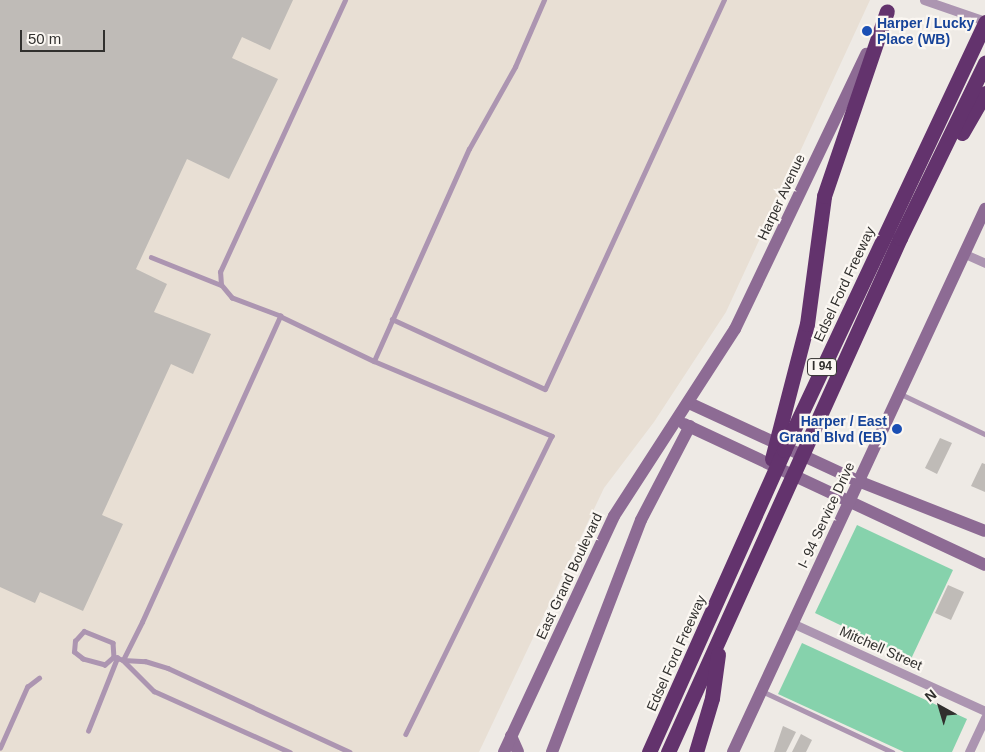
<!DOCTYPE html>
<html>
<head>
<meta charset="utf-8">
<style>
	body { margin:0 }
	#map { position:relative; width:985px; height:752px; overflow:hidden; background:#eeeae5; font-family:Helvetica,sans-serif }
	div>[style] { position:absolute }
	[style*='--x'] { left:calc(var(--x)*1px); top:calc(var(--y)*1px); width:calc(var(--w)*1px); rotate:calc(var(--a)*1deg) }
	.built>* { inset:0; background:#e8dfd4 }
	.green>* { inset:0; background:#86d2ac }
	.building>* { inset:0; background:#bfbbb7 }
	.lane>* { height:4.5px; margin:-2.25px; padding:0 2.25px; transform-origin:2.25px; border-radius:2.25px; background:#ac95b1 }
	.street>* { height:9px; margin:-4.5px; padding:0 4.5px; transform-origin:4.5px; border-radius:4.5px; background:#ac95b1 }
	.secondary>* { height:12px; margin:-6px; padding:0 6px; transform-origin:6px; border-radius:6px; background:#8d6b94 }
	.highway>* { height:15px; margin:-7.5px; padding:0 7.5px; transform-origin:7.5px; border-radius:7.5px; background:#63336d }
	.dots>* { width:14px; height:14px; translate:-50% -50%; box-sizing:border-box; border:2px solid #fbf7f2; border-radius:50% }
	span { translate:-50% -50%; white-space:nowrap; text-align:center; line-height:1.15; -webkit-text-stroke:4.5px #fbf7f2; paint-order:stroke }
	.shield-label span { padding:1px 4px; background:#fbf7f2; border:1px solid; border-radius:4px; -webkit-text-stroke-width:0 }
	.shield-label { font-size:12px; color:#31302e; font-weight:700 }
	.transit-label { font-size:14px; color:#164399; font-weight:700 }
	.left { translate:0 -50%; text-align:left }
	.right { translate:-100% -50%; text-align:right }
	.street-label { font-size:14px; color:#31302e }
	.north { position:absolute; left:915px; top:682px; width:50px; height:50px; -webkit-text-stroke:4px #fbf7f2; paint-order:stroke; rotate:321deg; font-size:14px; font-weight:700; line-height:20px; text-align:center; color:#31302e }
	.north::after { content:''; display:block; margin:auto; width:18px; height:22px; background:#31302e; clip-path:polygon(50% 0,100% 100%,50% 72%,0 100%) }
	.scale { position:absolute; left:20px; top:30px; width:85px; height:22px; box-sizing:border-box; border:2px solid #31302e; border-top:0; padding-left:6px; font-size:15px; line-height:18px; white-space:nowrap; color:#31302e; -webkit-text-stroke:4px #fbf7f2; paint-order:stroke }
</style>
</head>
<body>
<div id="map">
	<div class="built">
		<div style="clip-path:polygon(0 0,870px 0,726px 312px,654px 422px,604px 488px,479px 752px,0 752px)"></div>
	</div>
	<div class="green">
		<div style="clip-path:polygon(857px 525px,953px 570px,911px 659px,815px 613px)"></div>
		<div style="clip-path:polygon(802px 643px,967px 719px,952px 752px,904px 752px,778px 694px)"></div>
	</div>
	<div class="building">
		<div style="clip-path:polygon(0 0,293px 0,270px 50px,242px 37px,232px 58px,278px 79px,229px 179px,187px 159px,136px 269px,167px 284px,154px 312px,211px 334px,193px 374px,171px 364px,102px 515px,123px 524px,83px 611px,40px 592px,35px 603px,0 587px)"></div>
		<div style="clip-path:polygon(940px 438px,952px 443px,937px 474px,925px 468px)"></div>
		<div style="clip-path:polygon(982px 463px,985px 464px,985px 492px,971px 486px)"></div>
		<div style="clip-path:polygon(948px 585px,964px 592px,951px 620px,935px 613px)"></div>
		<div style="clip-path:polygon(783px 726px,796px 732px,786px 752px,774px 752px)"></div>
		<div style="clip-path:polygon(801px 734px,812px 740px,806px 752px,792px 752px)"></div>
	</div>
	<div class="lane">
		<div style="--x:151;--y:257;--w:75;--a:21.8"></div>
		<div style="--x:280;--y:316;--w:104;--a:25.6"></div>
		<div style="--x:374;--y:361;--w:232;--a:-65.9"></div>
		<div style="--x:469;--y:149;--w:94;--a:-60.7"></div>
		<div style="--x:515;--y:67;--w:73;--a:-66.6"></div>
		<div style="--x:392;--y:319;--w:168;--a:24.6"></div>
		<div style="--x:545;--y:389;--w:428;--a:-65.3"></div>
		<div style="--x:374;--y:361;--w:193;--a:22.8"></div>
		<div style="--x:552;--y:436;--w:332;--a:116.1"></div>
		<div style="--x:901;--y:394;--w:93;--a:25.5"></div>
		<div style="--x:84;--y:631;--w:31;--a:22"></div>
		<div style="--x:113;--y:643;--w:14;--a:86"></div>
		<div style="--x:114;--y:657;--w:12;--a:138"></div>
		<div style="--x:105;--y:665;--w:23;--a:-165"></div>
		<div style="--x:83;--y:659;--w:11;--a:-142"></div>
		<div style="--x:74;--y:652;--w:11;--a:-85"></div>
		<div style="--x:75;--y:641;--w:13;--a:-48"></div>
		<div style="--x:114;--y:657;--w:9;--a:18"></div>
		<div style="--x:123;--y:660;--w:42;--a:-63.4"></div>
		<div style="--x:142;--y:622;--w:336;--a:-65.7"></div>
		<div style="--x:280;--y:316;--w:51;--a:-159.4"></div>
		<div style="--x:232;--y:298;--w:17;--a:-130"></div>
		<div style="--x:221;--y:285;--w:13;--a:-94"></div>
		<div style="--x:220;--y:272;--w:299;--a:-65.3"></div>
		<div style="--x:123;--y:660;--w:22;--a:3"></div>
		<div style="--x:145;--y:661;--w:24;--a:17"></div>
		<div style="--x:168;--y:668;--w:200;--a:24.8"></div>
		<div style="--x:123;--y:660;--w:44;--a:45"></div>
		<div style="--x:154;--y:691;--w:149;--a:24.2"></div>
		<div style="--x:762;--y:691;--w:144;--a:25.1"></div>
		<div style="--x:88;--y:731;--w:79;--a:-68.3"></div>
		<div style="--x:0;--y:748;--w:67;--a:-66.1"></div>
		<div style="--x:27;--y:687;--w:15;--a:-37"></div>
	</div>
	<div class="street">
		<div style="--x:924;--y:0;--w:65;--a:19"></div>
		<div style="--x:965;--y:254;--w:22;--a:24"></div>
		<div style="--x:792;--y:623;--w:212;--a:24.5"></div>
		<div style="--x:969;--y:752;--w:38;--a:-65"></div>
	</div>
	<div class="secondary">
		<div style="--x:689;--y:403;--w:186;--a:24.8"></div>
		<div style="--x:858;--y:481;--w:136;--a:21.5"></div>
		<div style="--x:684;--y:424;--w:332;--a:25.1"></div>
		<div style="--x:511;--y:736;--w:17;--a:66"></div>
		<div style="--x:504;--y:752;--w:260;--a:-65"></div>
		<div style="--x:614;--y:516;--w:223;--a:-57.1"></div>
		<div style="--x:735;--y:329;--w:305;--a:-64.5"></div>
		<div style="--x:552;--y:752;--w:248;--a:-69"></div>
		<div style="--x:641;--y:520;--w:106;--a:-62.5"></div>
		<div style="--x:733;--y:752;--w:599;--a:-65.1"></div>
	</div>
	<div class="highway">
		<div style="--x:962;--y:133;--w:46;--a:-60.1"></div>
		<div style="--x:772;--y:459;--w:139;--a:-75.5"></div>
		<div style="--x:807;--y:324;--w:129;--a:-82.4"></div>
		<div style="--x:824;--y:196;--w:195;--a:-71.2"></div>
		<div style="--x:649;--y:752;--w:331;--a:-65.9"></div>
		<div style="--x:784;--y:450;--w:473;--a:-64.8"></div>
		<div style="--x:668;--y:752;--w:564;--a:-65.71"></div>
		<div style="--x:900;--y:238;--w:195;--a:-64.1"></div>
		<div style="--x:696;--y:752;--w:56;--a:-73.5"></div>
		<div style="--x:712;--y:698;--w:44;--a:-82.2"></div>
	</div>
	<div class="dots">
		<div style="left:867px;top:31px;background:#1a4fb4"></div>
		<div style="left:897px;top:429px;background:#1a4fb4"></div>
	</div>
	<div class="shield-label">
		<span style="left:822px;top:367px">I 94</span>
	</div>
	<div class="transit-label">
		<span class="left" style="left:877px;top:31px">Harper / Lucky<br>Place (WB)</span>
		<span class="right" style="left:887px;top:429px">Harper / East<br>Grand Blvd (EB)</span>
	</div>
	<div class="street-label">
		<span style="left:781px;top:197px;rotate:-65deg">Harper Avenue</span>
		<span style="left:844px;top:284px;rotate:-65deg">Edsel Ford Freeway</span>
		<span style="left:826px;top:515px;rotate:-65deg">I- 94 Service Drive</span>
		<span style="left:569px;top:576px;rotate:-65deg">East Grand Boulevard</span>
		<span style="left:881px;top:648px;rotate:24deg">Mitchell Street</span>
		<span style="left:676px;top:653px;rotate:-66deg">Edsel Ford Freeway</span>
	</div>
	<div class="north">N</div>
	<div class="scale">50 m</div>
</div>
</body>
</html>
